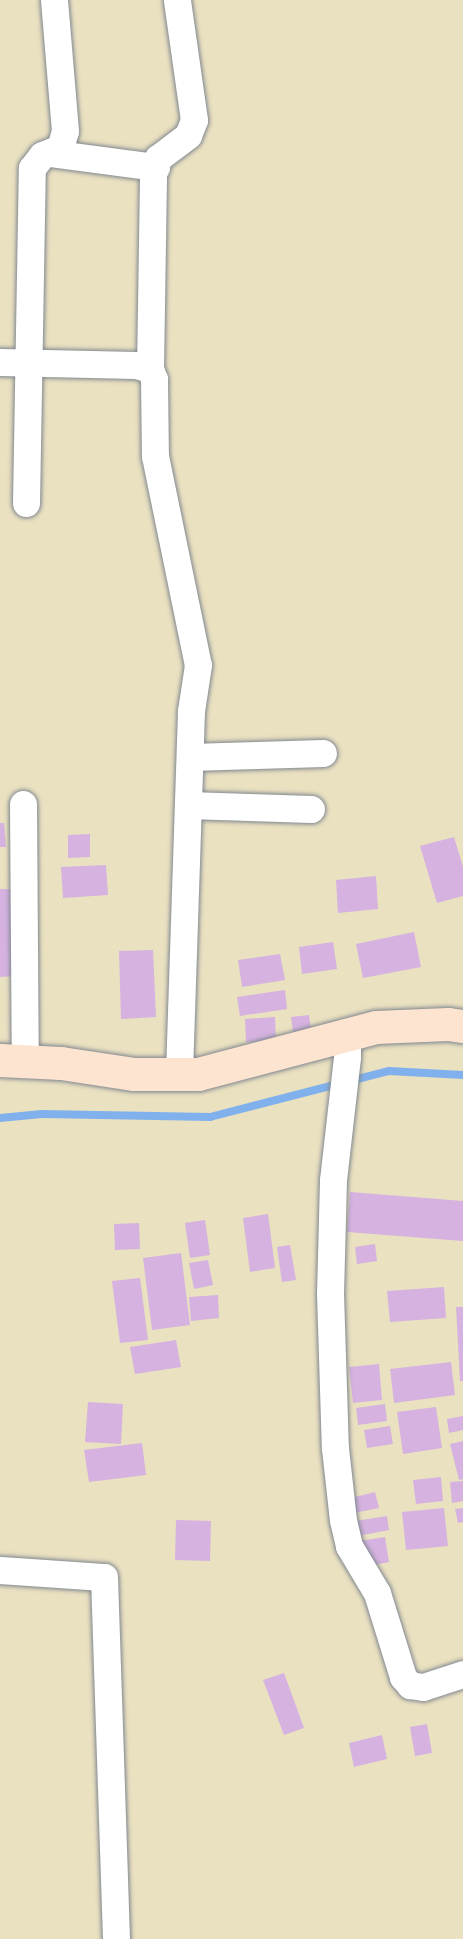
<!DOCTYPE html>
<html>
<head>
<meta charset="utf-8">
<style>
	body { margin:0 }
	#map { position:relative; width:463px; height:1939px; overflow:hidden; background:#eae1c1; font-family:Pangolin,sans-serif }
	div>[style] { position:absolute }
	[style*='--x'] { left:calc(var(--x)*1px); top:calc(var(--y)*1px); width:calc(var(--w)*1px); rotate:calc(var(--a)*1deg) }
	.stream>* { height:8px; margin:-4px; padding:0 4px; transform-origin:4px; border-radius:4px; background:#81b1ec }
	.building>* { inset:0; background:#d5b2e0 }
	.roads { filter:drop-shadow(0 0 2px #828890) drop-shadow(0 0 2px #828890) }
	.street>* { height:27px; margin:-13.5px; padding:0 13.5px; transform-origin:13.5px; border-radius:13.5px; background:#fff }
	.secondary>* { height:33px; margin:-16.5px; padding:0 16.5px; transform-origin:16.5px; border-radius:16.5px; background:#fde4d0 }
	span { translate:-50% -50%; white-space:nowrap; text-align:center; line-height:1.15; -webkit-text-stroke:5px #f6f6f2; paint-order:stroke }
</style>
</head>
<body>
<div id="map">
	<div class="stream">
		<div style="--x:0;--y:1118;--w:42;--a:-5.4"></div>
		<div style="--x:42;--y:1114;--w:168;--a:1"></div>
		<div style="--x:210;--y:1117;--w:185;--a:-14.4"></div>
		<div style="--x:389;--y:1071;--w:74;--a:3.1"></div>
	</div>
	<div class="building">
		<div style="clip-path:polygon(0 823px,4px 823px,6px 847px,0 847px)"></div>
		<div style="clip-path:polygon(90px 834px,90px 857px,68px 858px,68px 835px)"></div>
		<div style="clip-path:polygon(454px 837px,463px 867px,463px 896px,437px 903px,420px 846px)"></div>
		<div style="clip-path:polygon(106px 865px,108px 895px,63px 898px,61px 867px)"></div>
		<div style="clip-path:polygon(376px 876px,378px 909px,338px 913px,336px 880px)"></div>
		<div style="clip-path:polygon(0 889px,16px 889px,20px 976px,0 977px)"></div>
		<div style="clip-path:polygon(414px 932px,421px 967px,363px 978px,356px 944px)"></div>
		<div style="clip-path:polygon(333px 942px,337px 969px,302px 974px,299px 947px)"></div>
		<div style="clip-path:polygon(153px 950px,156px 1017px,121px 1019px,119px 951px)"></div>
		<div style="clip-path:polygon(280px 954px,285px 980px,242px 987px,238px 960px)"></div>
		<div style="clip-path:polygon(285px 990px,287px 1009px,240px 1016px,237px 997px)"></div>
		<div style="clip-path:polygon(309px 1015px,312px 1037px,294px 1039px,291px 1017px)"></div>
		<div style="clip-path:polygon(275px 1017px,276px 1041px,246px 1042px,245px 1019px)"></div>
		<div style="clip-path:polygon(350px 1192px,463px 1201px,463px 1241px,347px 1232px)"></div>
		<div style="clip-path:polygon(268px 1214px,275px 1268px,250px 1272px,243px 1218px)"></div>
		<div style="clip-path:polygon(205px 1220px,210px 1255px,190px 1258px,185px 1223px)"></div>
		<div style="clip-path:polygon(139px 1223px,140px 1249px,115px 1250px,114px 1224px)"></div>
		<div style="clip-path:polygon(375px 1244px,377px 1261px,357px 1264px,355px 1247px)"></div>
		<div style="clip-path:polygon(290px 1245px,296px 1280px,282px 1282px,277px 1247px)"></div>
		<div style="clip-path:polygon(181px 1253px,190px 1325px,152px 1330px,143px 1258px)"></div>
		<div style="clip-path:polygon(208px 1260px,213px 1285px,194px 1289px,189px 1263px)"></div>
		<div style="clip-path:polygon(140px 1278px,148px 1340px,120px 1343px,112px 1281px)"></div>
		<div style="clip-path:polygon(444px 1287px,446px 1318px,390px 1322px,387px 1291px)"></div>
		<div style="clip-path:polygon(218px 1295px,219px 1318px,191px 1321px,189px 1297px)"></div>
		<div style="clip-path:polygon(456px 1307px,463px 1307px,463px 1381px,460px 1381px)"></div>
		<div style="clip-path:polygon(176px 1340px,181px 1367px,135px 1374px,130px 1347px)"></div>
		<div style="clip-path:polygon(451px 1362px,455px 1395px,394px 1403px,390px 1369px)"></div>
		<div style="clip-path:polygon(379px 1364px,382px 1400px,353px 1403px,349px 1367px)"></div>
		<div style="clip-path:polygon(88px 1402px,123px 1404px,121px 1444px,85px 1442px)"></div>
		<div style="clip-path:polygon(385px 1404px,387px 1421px,358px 1425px,356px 1408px)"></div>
		<div style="clip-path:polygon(436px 1407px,442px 1448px,403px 1454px,397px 1412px)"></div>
		<div style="clip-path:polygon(463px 1416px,463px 1430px,449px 1433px,447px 1419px)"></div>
		<div style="clip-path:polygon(390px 1426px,393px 1444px,367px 1448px,364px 1430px)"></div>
		<div style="clip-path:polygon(463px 1441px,463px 1479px,459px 1480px,450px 1444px)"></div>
		<div style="clip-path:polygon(142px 1443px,146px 1475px,89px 1482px,84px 1450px)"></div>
		<div style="clip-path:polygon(441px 1477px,443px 1501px,416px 1504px,413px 1480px)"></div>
		<div style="clip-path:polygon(463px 1481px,463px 1501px,452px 1503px,450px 1482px)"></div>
		<div style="clip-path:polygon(375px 1492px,379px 1508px,354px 1513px,351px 1498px)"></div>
		<div style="clip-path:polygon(444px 1508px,448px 1546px,406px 1550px,402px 1512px)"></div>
		<div style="clip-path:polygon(463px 1508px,463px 1522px,458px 1523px,455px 1509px)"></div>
		<div style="clip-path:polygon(387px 1516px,389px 1530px,358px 1536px,356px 1521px)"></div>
		<div style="clip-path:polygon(176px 1520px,211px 1521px,210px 1561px,175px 1560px)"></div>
		<div style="clip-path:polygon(385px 1537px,389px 1562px,364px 1567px,360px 1541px)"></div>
		<div style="clip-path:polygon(284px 1673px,304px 1728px,284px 1735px,263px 1680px)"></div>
		<div style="clip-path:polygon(427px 1724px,432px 1753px,415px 1756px,410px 1727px)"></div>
		<div style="clip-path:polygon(382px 1735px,387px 1759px,354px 1767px,349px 1743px)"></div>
	</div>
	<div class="roads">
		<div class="street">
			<div style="--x:49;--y:153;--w:108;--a:7.5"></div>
			<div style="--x:0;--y:362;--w:136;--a:1.3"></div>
			<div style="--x:136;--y:365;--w:15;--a:16"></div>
			<div style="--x:150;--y:369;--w:11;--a:68"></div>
			<div style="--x:154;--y:379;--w:77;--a:89.3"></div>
			<div style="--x:155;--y:456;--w:213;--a:78.4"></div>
			<div style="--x:198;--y:665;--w:47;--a:98.7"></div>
			<div style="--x:191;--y:711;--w:364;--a:91.9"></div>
			<div style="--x:150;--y:369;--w:195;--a:-89.1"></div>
			<div style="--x:153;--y:174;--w:17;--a:-73"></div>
			<div style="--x:158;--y:158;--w:38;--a:-37"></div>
			<div style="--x:188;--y:135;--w:16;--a:-68"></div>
			<div style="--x:194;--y:120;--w:121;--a:-98.1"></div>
			<div style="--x:26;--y:503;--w:335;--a:-89"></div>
			<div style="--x:32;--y:168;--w:16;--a:-52"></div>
			<div style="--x:42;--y:155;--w:19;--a:-21"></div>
			<div style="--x:60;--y:148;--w:18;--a:-74"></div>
			<div style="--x:65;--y:131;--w:131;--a:-94.8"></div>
			<div style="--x:190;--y:757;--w:133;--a:-1.7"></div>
			<div style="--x:23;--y:804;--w:257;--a:89.6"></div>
			<div style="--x:188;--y:805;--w:123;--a:1.9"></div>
			<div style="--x:347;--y:1036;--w:21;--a:90"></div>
			<div style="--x:347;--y:1057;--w:124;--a:96.5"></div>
			<div style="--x:333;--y:1180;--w:113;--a:91.5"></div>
			<div style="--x:330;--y:1293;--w:155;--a:88.2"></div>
			<div style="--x:335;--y:1448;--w:72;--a:83.7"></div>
			<div style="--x:343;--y:1520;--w:27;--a:77"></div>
			<div style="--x:349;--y:1546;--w:55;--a:59.2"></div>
			<div style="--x:377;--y:1593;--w:88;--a:72.8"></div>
			<div style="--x:403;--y:1677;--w:11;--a:49"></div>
			<div style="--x:410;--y:1685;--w:13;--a:9"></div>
			<div style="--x:423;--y:1687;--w:42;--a:-18"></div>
			<div style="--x:0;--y:1570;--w:104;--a:3.9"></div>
			<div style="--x:104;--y:1577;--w:362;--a:88.1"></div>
		</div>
		<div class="secondary">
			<div style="--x:0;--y:1060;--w:61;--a:2.8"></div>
			<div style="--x:61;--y:1063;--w:74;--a:8.6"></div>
			<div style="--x:134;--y:1074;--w:64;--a:0"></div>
			<div style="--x:198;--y:1074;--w:184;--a:-14.8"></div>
			<div style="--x:376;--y:1027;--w:72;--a:-2.4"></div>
			<div style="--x:448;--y:1024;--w:15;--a:8"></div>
		</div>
	</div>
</div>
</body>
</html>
